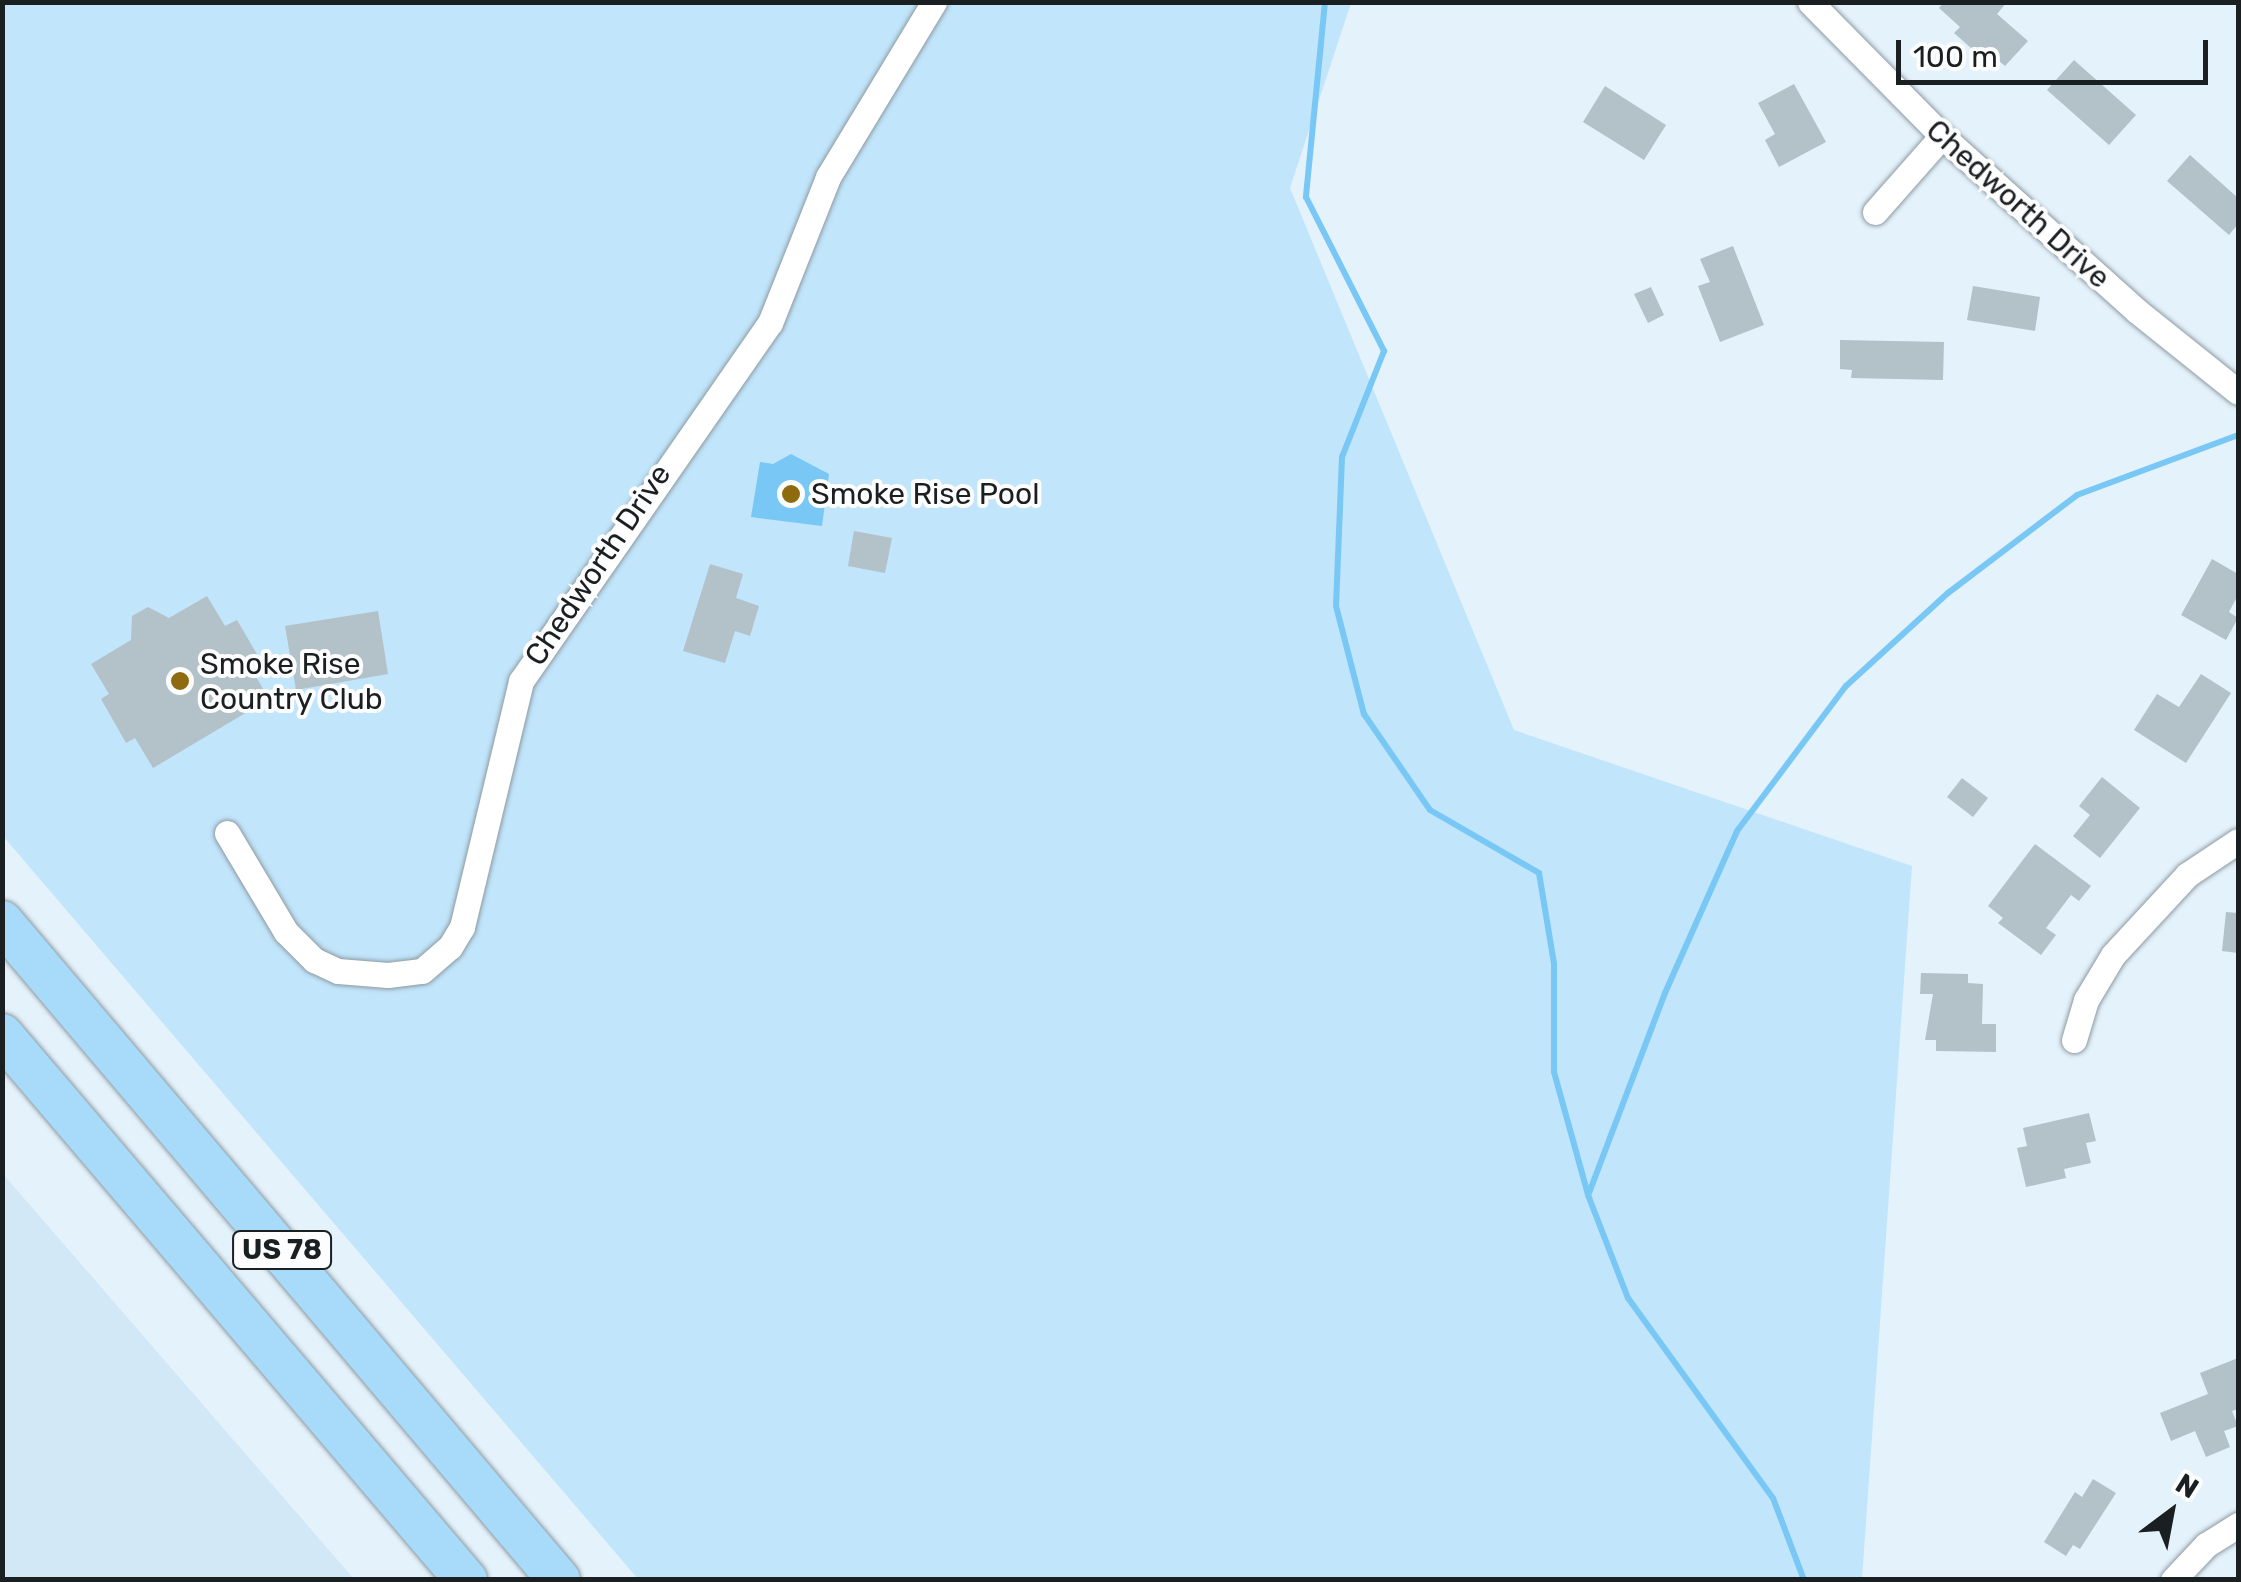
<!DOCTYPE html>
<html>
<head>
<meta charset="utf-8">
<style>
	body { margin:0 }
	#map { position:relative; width:2241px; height:1582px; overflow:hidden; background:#e4f2fb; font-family:Rubik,sans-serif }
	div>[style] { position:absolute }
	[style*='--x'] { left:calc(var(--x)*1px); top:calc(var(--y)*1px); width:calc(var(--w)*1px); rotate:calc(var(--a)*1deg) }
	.built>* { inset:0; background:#d3e8f6 }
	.green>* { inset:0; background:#c1e5fb }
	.water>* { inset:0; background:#78c7f5 }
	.stream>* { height:6px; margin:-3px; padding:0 3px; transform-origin:3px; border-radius:3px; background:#78c7f5 }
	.building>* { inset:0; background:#b3c1c9 }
	.roads { filter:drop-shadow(0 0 2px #8d9aa2) drop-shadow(0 0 2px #8d9aa2) }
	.minor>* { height:25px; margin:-12.5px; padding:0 12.5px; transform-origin:12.5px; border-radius:12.5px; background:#fff }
	.motorway>* { height:42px; margin:-21px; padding:0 21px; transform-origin:21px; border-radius:21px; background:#a8dafa }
	.dots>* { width:28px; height:28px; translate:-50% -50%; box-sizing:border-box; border:5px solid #fdfdfd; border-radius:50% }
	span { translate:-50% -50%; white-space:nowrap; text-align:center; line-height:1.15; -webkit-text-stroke:8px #fdfdfd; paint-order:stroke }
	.shield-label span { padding:2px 8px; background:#fdfdfd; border:2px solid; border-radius:8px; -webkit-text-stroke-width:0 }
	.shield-label { font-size:28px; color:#1a1f22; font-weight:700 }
	.street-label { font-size:30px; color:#1a1f22 }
	.poi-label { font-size:30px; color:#1a1f22 }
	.left { translate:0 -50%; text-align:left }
	.frame { position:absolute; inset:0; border:5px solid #1a1f22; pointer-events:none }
	.north { position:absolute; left:2121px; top:1462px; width:100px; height:100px; -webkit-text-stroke:8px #fdfdfd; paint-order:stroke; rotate:32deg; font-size:28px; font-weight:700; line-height:40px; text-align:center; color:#1a1f22 }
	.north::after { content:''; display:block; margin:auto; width:35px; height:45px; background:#1a1f22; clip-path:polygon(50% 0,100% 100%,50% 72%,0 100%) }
	.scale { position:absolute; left:1896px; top:40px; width:312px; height:45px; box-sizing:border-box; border:5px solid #1a1f22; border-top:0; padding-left:12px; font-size:30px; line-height:35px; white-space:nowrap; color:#1a1f22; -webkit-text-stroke:8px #fdfdfd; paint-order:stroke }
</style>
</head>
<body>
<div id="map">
	<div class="built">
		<div style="clip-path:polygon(3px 1174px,354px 1579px,3px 1579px)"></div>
	</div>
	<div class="green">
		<div style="clip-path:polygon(2px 3px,1351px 3px,1290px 188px,1514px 730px,1912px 866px,1862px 1579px,638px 1579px,3px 836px)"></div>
	</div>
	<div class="water">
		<div style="clip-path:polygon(791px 454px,829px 474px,822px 526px,751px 517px,760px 462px,773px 464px)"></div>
	</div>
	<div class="stream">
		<div style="--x:1325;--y:2;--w:196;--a:95.6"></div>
		<div style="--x:1306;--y:197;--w:173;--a:63.1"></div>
		<div style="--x:1384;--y:351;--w:114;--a:111.6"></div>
		<div style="--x:1342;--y:457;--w:149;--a:92.3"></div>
		<div style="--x:1336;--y:606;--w:112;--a:75.5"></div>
		<div style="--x:1364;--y:714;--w:116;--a:55.5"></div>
		<div style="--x:1430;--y:810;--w:126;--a:30"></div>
		<div style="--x:1539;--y:873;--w:92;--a:80.6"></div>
		<div style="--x:1554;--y:964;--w:108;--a:90"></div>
		<div style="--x:1554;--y:1072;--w:128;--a:74.5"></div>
		<div style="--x:1588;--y:1195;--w:110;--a:68.8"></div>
		<div style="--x:1628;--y:1298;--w:247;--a:54.1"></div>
		<div style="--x:1773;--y:1498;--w:88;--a:69.3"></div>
		<div style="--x:1589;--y:1193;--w:214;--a:-69.2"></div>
		<div style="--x:1665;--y:993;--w:177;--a:-66"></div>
		<div style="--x:1737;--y:831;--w:181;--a:-53.1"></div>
		<div style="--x:1846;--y:686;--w:138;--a:-42.4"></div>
		<div style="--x:1948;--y:593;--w:162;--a:-37.2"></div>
		<div style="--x:2077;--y:495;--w:172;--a:-20.4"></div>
	</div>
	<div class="building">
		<div style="clip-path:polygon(1944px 2px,2007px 2px,1997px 14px,2028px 41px,2005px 66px,1986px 50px,1980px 56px,1954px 33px,1960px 27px,1939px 8px)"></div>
		<div style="clip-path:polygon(2074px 60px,2136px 115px,2109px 145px,2047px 90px)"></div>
		<div style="clip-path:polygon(1794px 84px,1826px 142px,1779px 167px,1765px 140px,1775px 134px,1758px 103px)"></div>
		<div style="clip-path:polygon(1605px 86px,1666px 125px,1644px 160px,1583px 122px)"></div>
		<div style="clip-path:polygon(2190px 155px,2238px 198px,2238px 224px,2229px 235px,2167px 181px)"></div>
		<div style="clip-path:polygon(1733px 246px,1764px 325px,1720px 342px,1698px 286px,1710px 282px,1700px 259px)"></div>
		<div style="clip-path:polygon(1973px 286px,2040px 297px,2035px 331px,1967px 320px)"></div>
		<div style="clip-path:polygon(1651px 287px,1664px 315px,1648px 323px,1634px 294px)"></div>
		<div style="clip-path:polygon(1840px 340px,1944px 342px,1943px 380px,1851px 378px,1852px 370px,1840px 369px)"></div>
		<div style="clip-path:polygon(854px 531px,892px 538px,885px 573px,848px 566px)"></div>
		<div style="clip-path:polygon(2212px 559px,2238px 574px,2238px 595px,2229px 612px,2238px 618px,2226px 640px,2181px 615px)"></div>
		<div style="clip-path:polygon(710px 564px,743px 574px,736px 598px,759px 606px,750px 636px,735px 631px,725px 663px,683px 651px)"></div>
		<div style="clip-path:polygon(207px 596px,225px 626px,237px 620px,261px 661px,251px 668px,269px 699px,153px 768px,135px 738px,126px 743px,101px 699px,109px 694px,91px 664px,131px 640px,132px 616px,148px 607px,169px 618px)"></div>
		<div style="clip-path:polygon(378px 611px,388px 674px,296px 690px,285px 626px)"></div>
		<div style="clip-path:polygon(2201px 674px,2231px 693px,2186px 763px,2134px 730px,2157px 694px,2179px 707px)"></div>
		<div style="clip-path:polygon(2102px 777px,2140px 808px,2100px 858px,2073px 836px,2090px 815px,2079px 806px)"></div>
		<div style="clip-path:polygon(1962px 778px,1988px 798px,1973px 817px,1947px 797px)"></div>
		<div style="clip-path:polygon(2035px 844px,2091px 886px,2079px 901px,2071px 895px,2046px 928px,2056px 935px,2041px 955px,1998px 923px,2003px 918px,1988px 906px)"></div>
		<div style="clip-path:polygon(2226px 912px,2238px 913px,2238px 953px,2222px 951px)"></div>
		<div style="clip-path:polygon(1921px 973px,1968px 974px,1968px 983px,1983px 984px,1982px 1024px,1996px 1024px,1996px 1052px,1936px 1051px,1936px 1040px,1925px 1040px,1933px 994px,1920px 994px)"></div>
		<div style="clip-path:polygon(2089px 1113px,2096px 1141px,2086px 1143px,2091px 1163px,2064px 1169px,2066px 1178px,2026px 1187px,2017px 1148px,2027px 1146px,2023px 1128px)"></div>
		<div style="clip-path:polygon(2238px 1358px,2238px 1409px,2232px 1411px,2238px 1426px,2224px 1431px,2230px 1447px,2206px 1457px,2195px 1431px,2171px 1441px,2160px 1413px,2208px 1394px,2200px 1373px)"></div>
		<div style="clip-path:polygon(2093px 1479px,2116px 1493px,2080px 1549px,2073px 1545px,2066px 1556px,2044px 1542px,2075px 1492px,2082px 1497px)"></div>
	</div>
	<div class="roads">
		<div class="minor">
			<div style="--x:1810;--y:2;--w:188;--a:45.4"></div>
			<div style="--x:1942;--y:136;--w:262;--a:41.9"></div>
			<div style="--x:2137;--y:311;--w:129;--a:38.7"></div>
			<div style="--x:1875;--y:212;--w:101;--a:-48.6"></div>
			<div style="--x:227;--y:833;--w:115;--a:59.2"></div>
			<div style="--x:286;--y:932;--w:40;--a:45"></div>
			<div style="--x:314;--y:960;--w:26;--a:25"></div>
			<div style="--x:338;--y:971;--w:50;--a:4.6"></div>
			<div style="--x:388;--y:975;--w:34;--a:-7"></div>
			<div style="--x:422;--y:971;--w:37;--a:-41"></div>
			<div style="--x:450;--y:947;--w:23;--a:-59"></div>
			<div style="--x:462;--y:927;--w:253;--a:-76.5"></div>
			<div style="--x:521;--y:681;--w:436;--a:-55.2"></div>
			<div style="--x:770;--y:323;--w:157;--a:-68.3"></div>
			<div style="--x:828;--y:177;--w:205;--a:-58.8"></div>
			<div style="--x:2074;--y:1040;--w:42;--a:-73.3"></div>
			<div style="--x:2086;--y:1000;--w:52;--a:-59"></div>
			<div style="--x:2113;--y:955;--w:109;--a:-47.2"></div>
			<div style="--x:2187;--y:875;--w:61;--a:-33.7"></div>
			<div style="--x:2173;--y:1580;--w:48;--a:-46.7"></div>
			<div style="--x:2206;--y:1545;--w:38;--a:-32"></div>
		</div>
		<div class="motorway">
			<div style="--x:2;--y:922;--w:862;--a:49.75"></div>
			<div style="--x:2;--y:1035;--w:716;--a:49.59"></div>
		</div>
	</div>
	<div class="dots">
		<div style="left:791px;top:494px;background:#8d6b0e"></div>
		<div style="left:180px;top:681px;background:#8d6b0e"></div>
	</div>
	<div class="shield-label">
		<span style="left:282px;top:1250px">US 78</span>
	</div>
	<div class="street-label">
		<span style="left:2018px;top:204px;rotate:42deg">Chedworth Drive</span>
		<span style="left:598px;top:565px;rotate:-56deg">Chedworth Drive</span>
	</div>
	<div class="poi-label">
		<span class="left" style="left:811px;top:494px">Smoke Rise Pool</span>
		<span class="left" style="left:200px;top:681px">Smoke Rise<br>Country Club</span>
	</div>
	<div class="frame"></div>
	<div class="north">N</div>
	<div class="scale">100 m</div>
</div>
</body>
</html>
